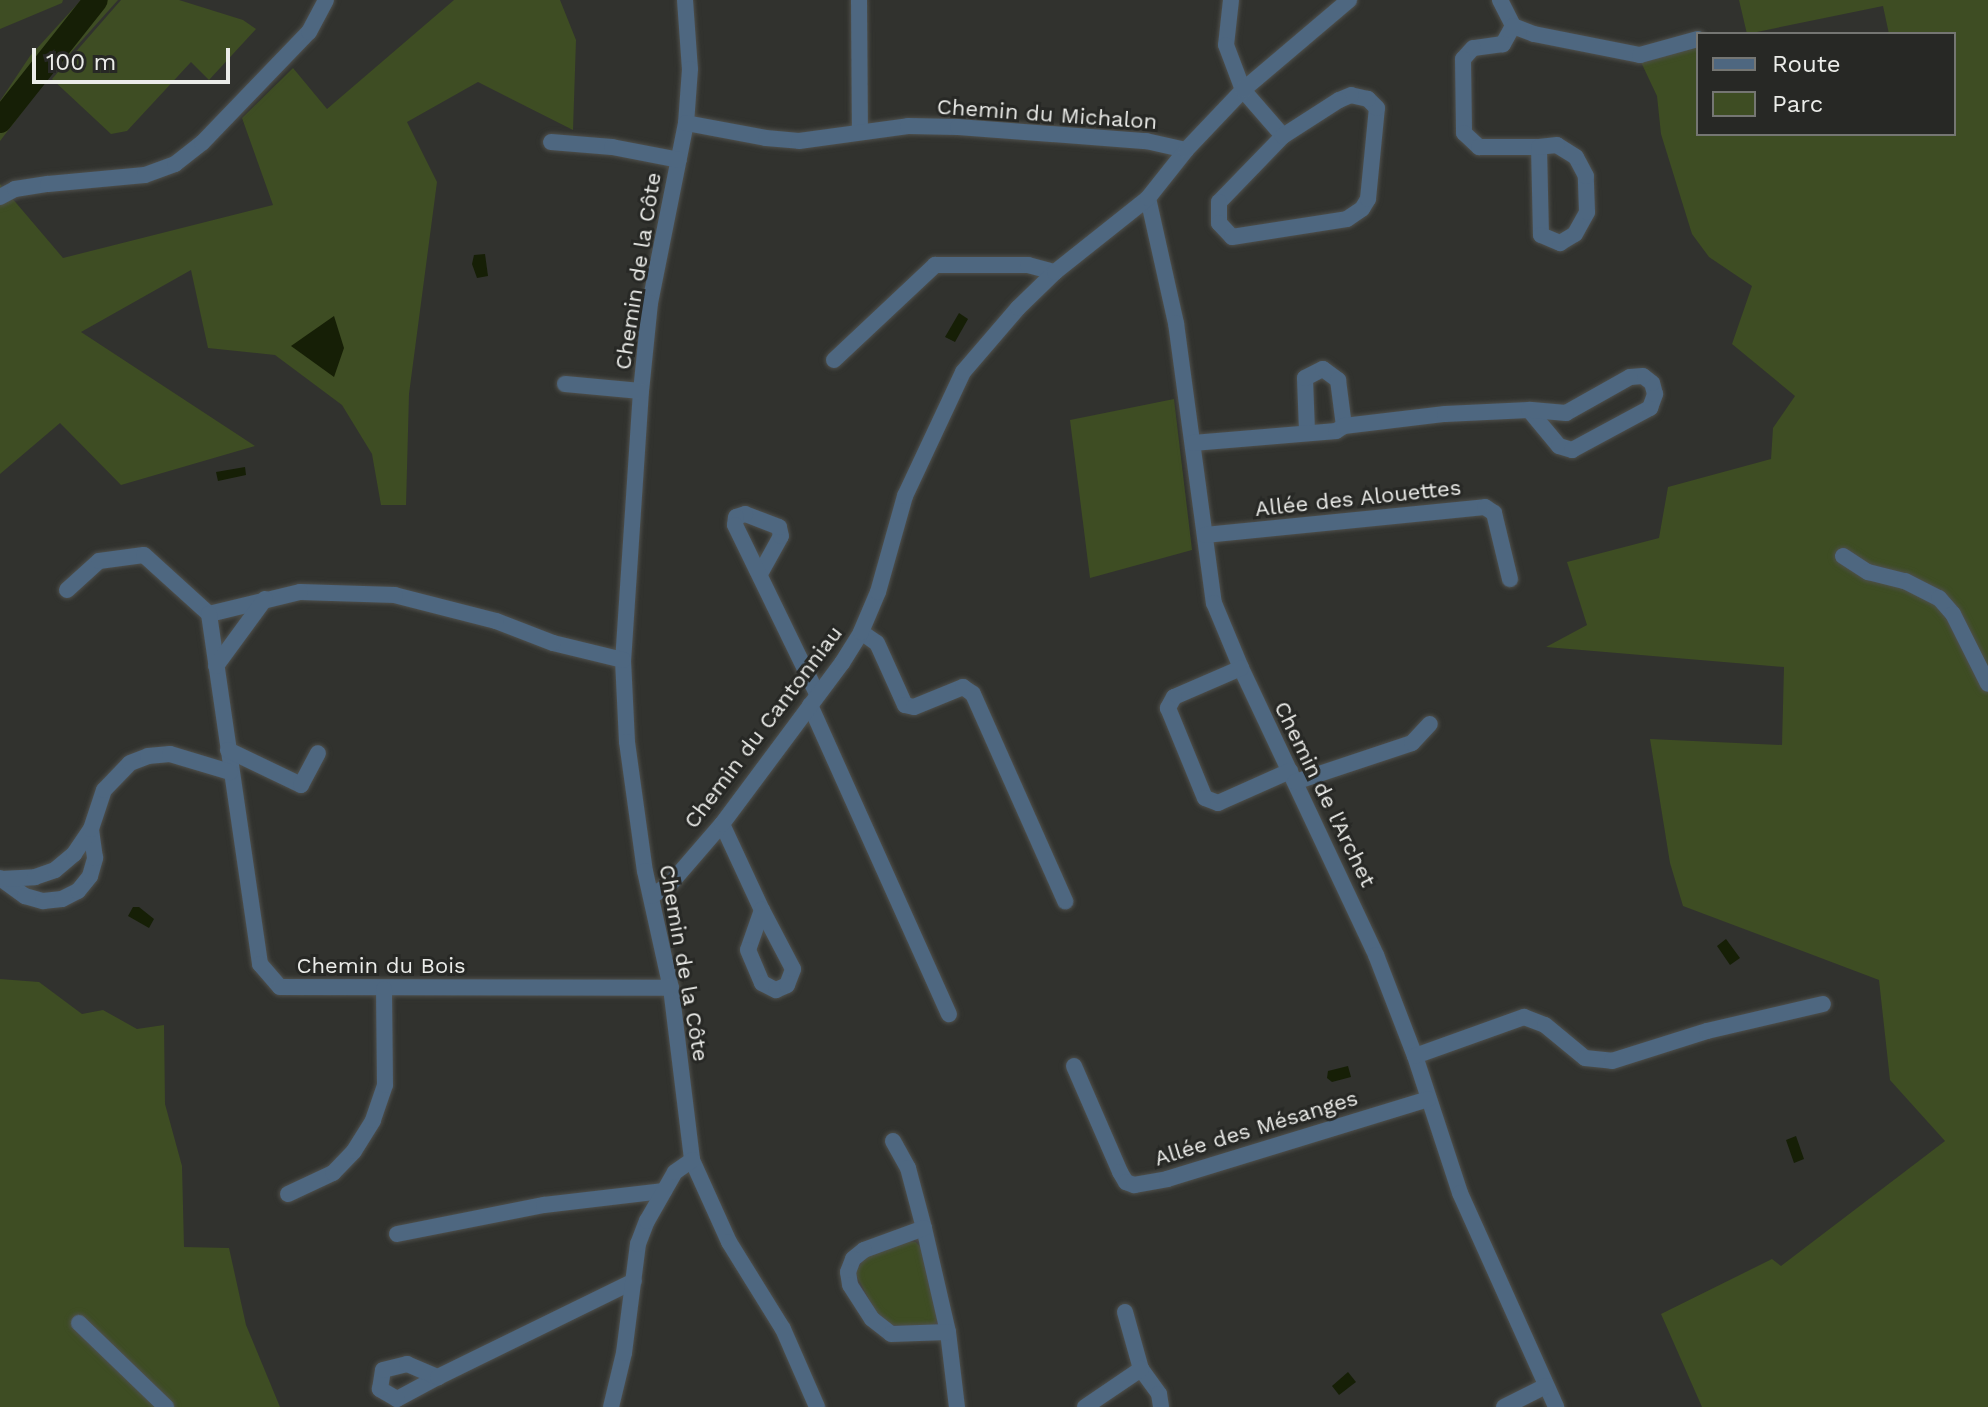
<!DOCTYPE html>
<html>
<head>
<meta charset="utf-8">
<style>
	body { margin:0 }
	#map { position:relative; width:1988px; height:1407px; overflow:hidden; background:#31322e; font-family:"Work Sans",sans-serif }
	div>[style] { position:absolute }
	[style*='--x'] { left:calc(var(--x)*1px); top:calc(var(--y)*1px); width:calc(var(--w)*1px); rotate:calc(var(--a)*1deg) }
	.green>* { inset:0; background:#3e4d23 }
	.water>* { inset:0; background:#161f06 }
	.river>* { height:24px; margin:-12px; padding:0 12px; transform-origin:12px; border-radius:12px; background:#161f06 }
	.roads { filter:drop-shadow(0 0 2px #4f504c) drop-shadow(0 0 2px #4f504c) }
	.minor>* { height:16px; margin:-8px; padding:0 8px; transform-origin:8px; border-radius:8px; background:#4e6780 }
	span { translate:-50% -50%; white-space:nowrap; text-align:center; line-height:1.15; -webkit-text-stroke:6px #272825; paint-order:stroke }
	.street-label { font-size:22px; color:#ebece9 }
	.legend { position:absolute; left:1696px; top:32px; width:260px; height:104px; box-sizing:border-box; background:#272825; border:2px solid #757673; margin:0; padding:10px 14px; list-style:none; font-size:24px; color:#ebece9 }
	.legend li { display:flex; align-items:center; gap:16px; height:40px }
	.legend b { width:40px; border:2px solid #757673 }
	.scale { position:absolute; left:32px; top:48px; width:198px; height:36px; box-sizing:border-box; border:4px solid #ebece9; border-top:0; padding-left:10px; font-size:24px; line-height:28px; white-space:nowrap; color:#ebece9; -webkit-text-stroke:6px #272825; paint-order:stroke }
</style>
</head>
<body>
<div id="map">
	<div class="green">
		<div style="clip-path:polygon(0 0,63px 0,62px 3px,0 29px)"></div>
		<div style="clip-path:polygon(81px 0,118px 0,49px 77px,0 141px,0 101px,30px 56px)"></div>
		<div style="clip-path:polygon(121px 0,179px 0,243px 20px,256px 29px,209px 80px,191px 62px,127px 131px,111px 134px,52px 79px)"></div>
		<div style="clip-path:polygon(454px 0,560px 0,576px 40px,573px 130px,478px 82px,407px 122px,437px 182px,409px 394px,406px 505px,381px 505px,372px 454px,342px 405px,275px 355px,208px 348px,191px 270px,81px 332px,255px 446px,121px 485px,60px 423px,0 474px,0 184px,63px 258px,273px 205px,242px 118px,293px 68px,327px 109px)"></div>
		<div style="clip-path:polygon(1739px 0,1988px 0,1988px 1407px,1702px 1407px,1661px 1314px,1772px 1259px,1781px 1266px,1945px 1141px,1890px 1080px,1879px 980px,1683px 906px,1670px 863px,1650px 739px,1782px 745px,1784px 667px,1546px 647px,1587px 625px,1567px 562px,1659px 538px,1668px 487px,1771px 459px,1773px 428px,1795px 396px,1732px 344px,1752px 286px,1709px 257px,1692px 234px,1661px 134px,1657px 96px,1640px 60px,1698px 47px,1698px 134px,1954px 134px,1954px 34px,1889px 34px,1883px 6px,1747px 34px)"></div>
		<div style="clip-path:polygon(1174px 399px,1192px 550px,1090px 578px,1070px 420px)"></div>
		<div style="clip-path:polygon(0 979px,39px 982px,82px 1014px,103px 1010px,137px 1029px,164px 1025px,165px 1104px,182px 1166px,184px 1247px,229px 1248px,246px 1325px,280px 1407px,0 1407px)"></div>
		<div style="clip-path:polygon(906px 1241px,916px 1242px,923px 1250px,939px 1316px,935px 1324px,927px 1327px,889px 1325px,878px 1316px,855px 1273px,865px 1257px)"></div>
	</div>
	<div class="water">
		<div style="clip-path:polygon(485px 254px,488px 276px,477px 278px,472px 264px,474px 255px)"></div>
		<div style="clip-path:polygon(959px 313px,968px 319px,955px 342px,945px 337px)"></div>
		<div style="clip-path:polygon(334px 316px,344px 348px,334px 377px,291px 346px)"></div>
		<div style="clip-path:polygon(245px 467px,246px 475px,218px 481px,216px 472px)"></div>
		<div style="clip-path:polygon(133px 907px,139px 907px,154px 919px,149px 928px,128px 916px)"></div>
		<div style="clip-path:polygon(1726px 939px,1740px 958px,1730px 965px,1717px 946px)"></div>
		<div style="clip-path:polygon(1348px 1066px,1351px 1077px,1332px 1082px,1327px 1078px,1328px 1071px)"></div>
		<div style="clip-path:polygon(1796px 1136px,1804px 1159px,1794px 1163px,1786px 1140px)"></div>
		<div style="clip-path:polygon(1348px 1372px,1356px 1382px,1339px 1395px,1332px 1386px)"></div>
	</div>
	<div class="river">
		<div style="--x:0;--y:121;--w:154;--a:-51.6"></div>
	</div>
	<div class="roads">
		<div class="minor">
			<div style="--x:685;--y:0;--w:69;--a:85.9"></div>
			<div style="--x:690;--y:69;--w:54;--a:94.2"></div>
			<div style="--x:686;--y:123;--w:184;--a:101.3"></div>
			<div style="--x:650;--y:303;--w:88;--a:95.8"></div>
			<div style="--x:641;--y:391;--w:270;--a:93.8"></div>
			<div style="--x:623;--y:660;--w:82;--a:87.2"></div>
			<div style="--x:627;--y:742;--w:130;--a:82.1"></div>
			<div style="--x:645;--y:871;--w:120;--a:77.5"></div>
			<div style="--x:671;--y:988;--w:173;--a:83"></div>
			<div style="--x:692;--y:1160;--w:90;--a:65.7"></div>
			<div style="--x:729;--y:1242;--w:102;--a:58.2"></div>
			<div style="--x:783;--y:1329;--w:85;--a:66.4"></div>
			<div style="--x:859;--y:0;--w:130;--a:89.6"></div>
			<div style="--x:1231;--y:0;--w:45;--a:96.3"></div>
			<div style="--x:1226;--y:45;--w:48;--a:69.3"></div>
			<div style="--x:1243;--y:90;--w:61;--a:49"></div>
			<div style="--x:1283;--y:136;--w:92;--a:134.1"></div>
			<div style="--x:1219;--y:202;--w:21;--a:90"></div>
			<div style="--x:1219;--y:223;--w:19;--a:47"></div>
			<div style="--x:1232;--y:237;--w:116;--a:-8.9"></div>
			<div style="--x:1347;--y:219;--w:18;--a:-34"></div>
			<div style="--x:1362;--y:209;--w:12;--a:-59"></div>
			<div style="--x:1368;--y:199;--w:91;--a:-84.4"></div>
			<div style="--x:1377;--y:108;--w:13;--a:-135"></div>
			<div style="--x:1368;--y:99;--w:17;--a:-167"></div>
			<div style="--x:1351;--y:95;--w:13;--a:157"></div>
			<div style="--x:1339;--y:100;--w:67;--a:147.3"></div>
			<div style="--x:1500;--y:0;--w:29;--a:63"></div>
			<div style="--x:1513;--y:26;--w:22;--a:21"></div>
			<div style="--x:1534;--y:34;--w:108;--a:11.2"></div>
			<div style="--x:1640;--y:55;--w:60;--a:-15.4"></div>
			<div style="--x:1513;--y:26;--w:21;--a:119"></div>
			<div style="--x:1503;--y:44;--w:30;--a:172"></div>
			<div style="--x:1473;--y:48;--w:15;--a:132"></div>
			<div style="--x:1463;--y:59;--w:74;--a:89.2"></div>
			<div style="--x:1464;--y:133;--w:21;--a:43"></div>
			<div style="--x:1479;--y:147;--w:60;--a:0"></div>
			<div style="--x:1539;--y:147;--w:88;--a:88.7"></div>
			<div style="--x:1541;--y:235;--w:21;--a:23"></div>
			<div style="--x:1560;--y:243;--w:17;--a:-31"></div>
			<div style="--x:1575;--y:234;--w:25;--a:-61"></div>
			<div style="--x:1587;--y:212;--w:36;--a:-92"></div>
			<div style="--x:1586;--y:176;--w:21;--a:-118"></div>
			<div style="--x:1576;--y:157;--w:22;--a:-148"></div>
			<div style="--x:1557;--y:145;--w:18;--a:174"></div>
			<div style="--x:686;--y:123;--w:81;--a:10.6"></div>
			<div style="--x:766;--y:138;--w:33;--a:5"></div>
			<div style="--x:799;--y:141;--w:110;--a:-7.8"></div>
			<div style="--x:908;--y:126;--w:50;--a:1.1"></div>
			<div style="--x:958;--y:127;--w:189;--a:4.3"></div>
			<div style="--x:1146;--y:141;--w:41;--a:12.7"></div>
			<div style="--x:551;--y:142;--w:61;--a:4.7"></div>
			<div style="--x:612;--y:147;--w:68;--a:11"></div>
			<div style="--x:0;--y:197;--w:17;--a:-28"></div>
			<div style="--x:15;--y:189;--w:33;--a:-9"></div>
			<div style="--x:48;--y:184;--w:97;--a:-5.3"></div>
			<div style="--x:145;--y:175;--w:32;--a:-20"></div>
			<div style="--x:175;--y:164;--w:34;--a:-38"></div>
			<div style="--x:202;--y:143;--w:154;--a:-46.1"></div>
			<div style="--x:309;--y:32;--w:36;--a:-62"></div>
			<div style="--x:1148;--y:198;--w:128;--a:77.4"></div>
			<div style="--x:1176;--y:323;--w:283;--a:82.3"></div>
			<div style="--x:1214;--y:603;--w:70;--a:67.4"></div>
			<div style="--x:1241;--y:668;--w:317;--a:64.8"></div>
			<div style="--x:1376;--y:955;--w:108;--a:68.9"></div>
			<div style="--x:1415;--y:1056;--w:144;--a:71.8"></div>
			<div style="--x:1460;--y:1193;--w:235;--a:65.8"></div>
			<div style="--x:834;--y:360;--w:139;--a:-43.2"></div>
			<div style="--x:935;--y:265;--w:93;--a:0"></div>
			<div style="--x:1028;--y:265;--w:28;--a:15"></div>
			<div style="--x:565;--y:384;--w:76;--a:5.3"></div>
			<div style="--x:1307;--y:431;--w:53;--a:-92.2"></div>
			<div style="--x:1305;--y:378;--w:20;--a:-27"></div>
			<div style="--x:1323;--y:369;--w:19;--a:36"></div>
			<div style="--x:1338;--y:380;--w:46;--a:82.6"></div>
			<div style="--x:1193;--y:443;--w:144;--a:-4.8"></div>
			<div style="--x:1336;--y:431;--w:9;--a:-32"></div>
			<div style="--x:1344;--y:426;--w:102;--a:-6.8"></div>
			<div style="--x:1445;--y:414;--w:84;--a:-2.7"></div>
			<div style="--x:1529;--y:410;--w:47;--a:50.2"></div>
			<div style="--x:1559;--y:446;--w:14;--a:17"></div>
			<div style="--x:1572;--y:450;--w:89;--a:-28.3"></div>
			<div style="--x:1650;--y:408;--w:15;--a:-70"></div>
			<div style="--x:1655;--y:394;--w:11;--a:-105"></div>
			<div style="--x:1652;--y:383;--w:11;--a:-142"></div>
			<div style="--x:1643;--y:376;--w:13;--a:176"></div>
			<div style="--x:1630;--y:377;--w:73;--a:150.6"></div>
			<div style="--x:1566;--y:413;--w:37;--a:-175"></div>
			<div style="--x:1205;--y:535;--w:281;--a:-5.7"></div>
			<div style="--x:1485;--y:507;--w:11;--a:34"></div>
			<div style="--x:1494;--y:513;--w:68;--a:76.4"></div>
			<div style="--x:1843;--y:556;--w:30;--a:33"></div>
			<div style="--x:1868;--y:572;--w:38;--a:14"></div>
			<div style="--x:1905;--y:581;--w:38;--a:27"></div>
			<div style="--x:1939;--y:598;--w:21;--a:49"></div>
			<div style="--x:1953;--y:614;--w:78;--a:63.4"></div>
			<div style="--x:760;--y:574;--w:43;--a:-61.1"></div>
			<div style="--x:781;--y:536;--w:9;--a:-103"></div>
			<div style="--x:779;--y:527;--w:36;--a:-159"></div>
			<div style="--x:745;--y:514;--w:9;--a:162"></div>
			<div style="--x:736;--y:517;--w:8;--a:97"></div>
			<div style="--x:735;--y:525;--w:188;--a:64.1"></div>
			<div style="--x:67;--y:590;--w:43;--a:-42.2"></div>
			<div style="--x:99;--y:561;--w:45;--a:-7.6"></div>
			<div style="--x:144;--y:555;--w:88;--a:42.2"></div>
			<div style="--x:861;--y:632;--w:19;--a:35"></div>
			<div style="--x:877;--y:643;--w:68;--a:65.7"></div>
			<div style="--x:905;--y:705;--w:9;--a:13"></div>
			<div style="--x:914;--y:707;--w:53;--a:-22.2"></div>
			<div style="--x:963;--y:687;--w:12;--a:35"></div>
			<div style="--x:973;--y:694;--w:227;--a:66"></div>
			<div style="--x:623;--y:660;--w:72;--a:-166.3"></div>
			<div style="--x:553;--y:643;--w:61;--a:-158.9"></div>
			<div style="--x:496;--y:621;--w:104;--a:-165.6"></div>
			<div style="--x:395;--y:595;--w:95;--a:-178.2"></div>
			<div style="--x:300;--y:592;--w:94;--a:166.4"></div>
			<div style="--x:209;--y:614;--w:354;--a:81.7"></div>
			<div style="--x:260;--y:964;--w:30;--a:49"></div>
			<div style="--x:280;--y:987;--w:391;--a:0.1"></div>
			<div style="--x:216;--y:666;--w:83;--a:-53.8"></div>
			<div style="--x:1241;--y:668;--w:73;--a:156.6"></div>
			<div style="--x:1174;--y:697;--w:13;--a:119"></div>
			<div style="--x:1168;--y:708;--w:97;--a:67.7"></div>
			<div style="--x:1205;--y:798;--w:14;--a:21"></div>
			<div style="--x:1218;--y:803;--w:79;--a:-24"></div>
			<div style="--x:810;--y:705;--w:339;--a:65.8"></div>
			<div style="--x:228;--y:750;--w:81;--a:25.6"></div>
			<div style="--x:301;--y:785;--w:36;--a:-62"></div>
			<div style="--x:1295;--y:782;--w:123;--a:-18.4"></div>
			<div style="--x:1412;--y:743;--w:26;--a:-47"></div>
			<div style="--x:722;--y:824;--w:95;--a:65.1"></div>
			<div style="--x:762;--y:910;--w:42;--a:109.3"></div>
			<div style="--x:748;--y:950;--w:36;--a:67"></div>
			<div style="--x:762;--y:983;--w:16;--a:27"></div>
			<div style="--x:776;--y:990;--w:12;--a:-24"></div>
			<div style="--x:787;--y:985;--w:17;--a:-69"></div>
			<div style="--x:793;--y:969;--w:67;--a:-117.7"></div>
			<div style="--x:0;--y:878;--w:31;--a:36"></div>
			<div style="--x:25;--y:896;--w:19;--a:16"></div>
			<div style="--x:43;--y:901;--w:19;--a:-6"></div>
			<div style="--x:62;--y:899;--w:18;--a:-27"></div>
			<div style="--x:78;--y:891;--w:19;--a:-51"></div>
			<div style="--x:90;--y:876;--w:19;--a:-74"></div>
			<div style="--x:95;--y:858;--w:29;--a:-98"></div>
			<div style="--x:1;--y:879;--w:34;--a:-3"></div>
			<div style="--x:35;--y:877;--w:21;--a:-19"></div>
			<div style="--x:55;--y:870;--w:25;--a:-40"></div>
			<div style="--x:74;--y:854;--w:30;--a:-56"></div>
			<div style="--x:91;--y:829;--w:41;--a:-71.6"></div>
			<div style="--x:104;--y:790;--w:37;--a:-46"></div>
			<div style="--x:130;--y:763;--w:19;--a:-21"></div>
			<div style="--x:148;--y:756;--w:22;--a:-5"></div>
			<div style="--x:170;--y:754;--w:63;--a:16.7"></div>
			<div style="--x:652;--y:896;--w:23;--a:-34"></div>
			<div style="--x:671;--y:883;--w:78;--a:-49.2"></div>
			<div style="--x:722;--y:824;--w:201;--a:-53.3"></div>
			<div style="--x:842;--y:663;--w:36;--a:-58"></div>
			<div style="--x:861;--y:632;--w:43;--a:-67"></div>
			<div style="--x:878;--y:592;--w:100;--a:-74.3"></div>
			<div style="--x:905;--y:496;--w:137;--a:-64.9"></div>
			<div style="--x:963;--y:372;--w:84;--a:-49.3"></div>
			<div style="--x:1018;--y:308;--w:52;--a:-44.2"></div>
			<div style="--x:1055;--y:272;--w:119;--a:-38.5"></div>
			<div style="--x:1148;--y:198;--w:61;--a:-51.6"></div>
			<div style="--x:1186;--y:150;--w:83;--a:-46.5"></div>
			<div style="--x:1243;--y:90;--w:139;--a:-40.3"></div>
			<div style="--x:1415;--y:1056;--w:116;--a:-19.7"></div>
			<div style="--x:1524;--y:1017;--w:22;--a:21"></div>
			<div style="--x:1545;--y:1025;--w:52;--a:39.5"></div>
			<div style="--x:1585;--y:1058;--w:27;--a:6"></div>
			<div style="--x:1612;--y:1061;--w:100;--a:-17.5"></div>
			<div style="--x:1707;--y:1031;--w:119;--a:-13.1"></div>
			<div style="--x:1074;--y:1066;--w:116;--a:66.5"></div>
			<div style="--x:1120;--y:1172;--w:12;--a:59"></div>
			<div style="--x:1126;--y:1182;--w:9;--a:21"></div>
			<div style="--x:1134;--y:1185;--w:34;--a:-10"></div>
			<div style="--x:1167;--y:1179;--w:273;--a:-17"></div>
			<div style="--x:893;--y:1141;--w:31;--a:61"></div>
			<div style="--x:908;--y:1168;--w:62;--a:75.1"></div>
			<div style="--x:924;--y:1228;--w:107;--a:77"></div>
			<div style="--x:948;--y:1332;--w:76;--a:83.2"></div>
			<div style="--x:288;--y:1194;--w:50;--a:-25"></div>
			<div style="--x:333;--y:1173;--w:30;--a:-46"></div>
			<div style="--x:354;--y:1151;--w:36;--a:-58"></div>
			<div style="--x:373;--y:1120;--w:37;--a:-71"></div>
			<div style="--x:385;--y:1085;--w:96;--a:-90.6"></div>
			<div style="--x:924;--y:1228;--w:64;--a:159.9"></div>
			<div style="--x:864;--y:1250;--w:14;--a:141"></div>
			<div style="--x:853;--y:1259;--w:14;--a:111"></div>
			<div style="--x:848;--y:1272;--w:13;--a:81"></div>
			<div style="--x:850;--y:1285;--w:40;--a:57.1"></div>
			<div style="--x:872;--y:1319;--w:24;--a:38"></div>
			<div style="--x:891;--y:1334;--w:57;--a:-2"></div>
			<div style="--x:397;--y:1234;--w:150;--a:-11.2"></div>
			<div style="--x:544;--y:1205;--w:121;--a:-6.7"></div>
			<div style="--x:1125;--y:1312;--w:59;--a:74.3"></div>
			<div style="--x:1141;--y:1369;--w:31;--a:54"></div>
			<div style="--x:1159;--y:1394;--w:13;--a:81"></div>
			<div style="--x:79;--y:1323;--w:121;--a:44"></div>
			<div style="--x:438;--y:1377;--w:47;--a:151.8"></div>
			<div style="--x:397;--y:1399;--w:20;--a:-150"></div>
			<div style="--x:380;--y:1389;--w:19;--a:-81"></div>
			<div style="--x:383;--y:1370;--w:25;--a:-14"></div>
			<div style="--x:407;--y:1364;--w:34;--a:23"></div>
			<div style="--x:438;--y:1377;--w:218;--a:-26.1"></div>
			<div style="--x:611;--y:1407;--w:56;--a:-76.5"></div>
			<div style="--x:624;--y:1353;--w:110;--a:-82.7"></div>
			<div style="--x:638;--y:1244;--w:25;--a:-69"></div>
			<div style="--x:647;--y:1221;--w:56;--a:-60.3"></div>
			<div style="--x:675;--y:1172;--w:21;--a:-35"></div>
			<div style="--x:1085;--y:1407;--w:68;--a:-34.2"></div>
			<div style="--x:1504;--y:1407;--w:47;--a:-26.6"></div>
		</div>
	</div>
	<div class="street-label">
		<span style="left:1047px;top:114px;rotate:4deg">Chemin du Michalon</span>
		<span style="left:638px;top:271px;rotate:-81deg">Chemin de la Côte</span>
		<span style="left:1358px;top:498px;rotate:-6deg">Allée des Alouettes</span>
		<span style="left:763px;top:727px;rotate:-53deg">Chemin du Cantonniau</span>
		<span style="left:1325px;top:794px;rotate:64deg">Chemin de l'Archet</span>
		<span style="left:684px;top:963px;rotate:80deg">Chemin de la Côte</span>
		<span style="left:381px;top:966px">Chemin du Bois</span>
		<span style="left:1256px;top:1128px;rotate:-17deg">Allée des Mésanges</span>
	</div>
	<ul class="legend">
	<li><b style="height:10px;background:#4e6780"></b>Route</li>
	<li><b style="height:22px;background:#3e4d23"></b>Parc</li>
	</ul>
	<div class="scale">100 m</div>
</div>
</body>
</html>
